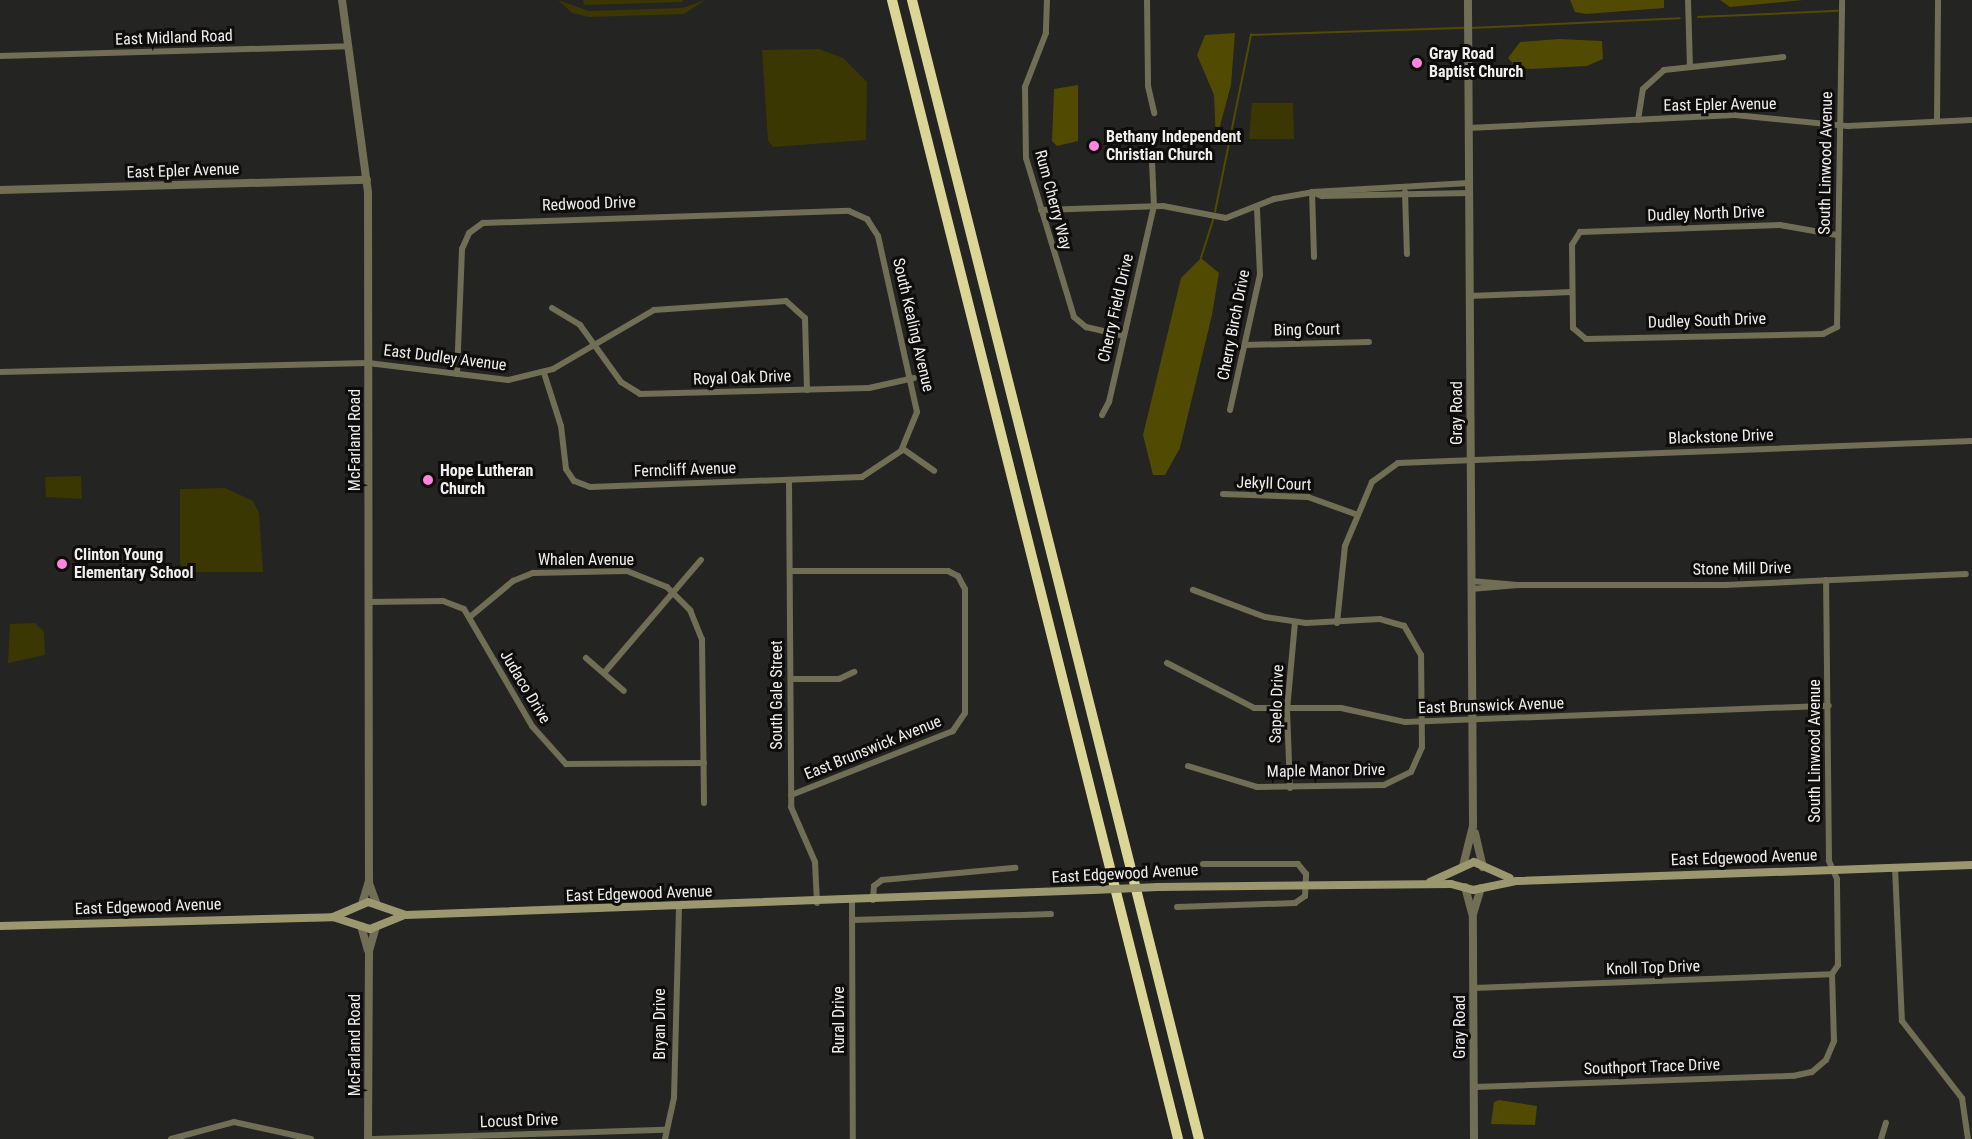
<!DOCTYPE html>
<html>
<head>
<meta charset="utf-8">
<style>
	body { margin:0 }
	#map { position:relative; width:1972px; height:1139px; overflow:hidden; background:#242422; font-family:"Roboto Condensed",sans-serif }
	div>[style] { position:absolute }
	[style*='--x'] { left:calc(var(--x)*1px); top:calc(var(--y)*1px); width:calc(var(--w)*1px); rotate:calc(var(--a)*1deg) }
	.green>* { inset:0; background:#3b3702 }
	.water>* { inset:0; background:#504a03 }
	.stream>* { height:1.5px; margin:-0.75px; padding:0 0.75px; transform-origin:0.75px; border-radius:0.75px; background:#504a03 }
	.minor>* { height:6px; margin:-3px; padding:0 3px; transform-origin:3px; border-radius:3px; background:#706e55 }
	.tertiary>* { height:8px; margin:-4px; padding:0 4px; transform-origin:4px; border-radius:4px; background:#706e55 }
	.secondary>* { height:8px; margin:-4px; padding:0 4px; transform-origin:4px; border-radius:4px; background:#9b986f }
	.motorway>* { height:10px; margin:-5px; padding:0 5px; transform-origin:5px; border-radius:5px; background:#dbd696 }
	.secondary-bridge>* { height:8px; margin:-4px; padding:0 4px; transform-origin:4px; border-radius:4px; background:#9b986f }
	.dots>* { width:16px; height:16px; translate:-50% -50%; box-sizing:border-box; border:3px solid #0e0d0c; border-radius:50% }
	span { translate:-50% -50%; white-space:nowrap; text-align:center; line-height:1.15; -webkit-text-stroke:6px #0e0d0c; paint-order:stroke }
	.street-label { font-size:16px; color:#f0efee }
	.poi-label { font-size:16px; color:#f0efee; font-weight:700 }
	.left { translate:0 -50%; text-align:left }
</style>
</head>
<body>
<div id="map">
	<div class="green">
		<div style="clip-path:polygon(558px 0,589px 11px,682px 8px,705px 0,684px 14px,589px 17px,572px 13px)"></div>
		<div style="clip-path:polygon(583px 0,683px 0,683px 2px,584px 5px)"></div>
		<div style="clip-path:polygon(819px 49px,843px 58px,867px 82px,866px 140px,773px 147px,768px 141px,762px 50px)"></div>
		<div style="clip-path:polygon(1252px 103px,1293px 103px,1294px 139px,1249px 139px)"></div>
		<div style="clip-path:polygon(81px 476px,82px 499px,46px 497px,45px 477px)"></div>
		<div style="clip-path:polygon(225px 488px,253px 501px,259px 513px,263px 572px,188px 572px,180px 564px,180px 489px)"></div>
		<div style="clip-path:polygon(35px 623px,44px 632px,45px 655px,8px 663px,10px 624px)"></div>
	</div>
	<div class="water">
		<div style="clip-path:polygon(1570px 0,1664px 0,1664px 8px,1586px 14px,1575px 12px)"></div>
		<div style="clip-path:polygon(1720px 0,1803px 0,1730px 7px)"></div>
		<div style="clip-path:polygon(1235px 33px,1231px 85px,1216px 141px,1214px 95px,1197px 55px,1205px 35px)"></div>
		<div style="clip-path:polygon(1559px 39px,1602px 41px,1603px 59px,1587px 66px,1531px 69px,1517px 68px,1508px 58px,1520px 42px)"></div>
		<div style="clip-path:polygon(1078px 85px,1078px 141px,1057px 146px,1052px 141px,1054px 89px)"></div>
		<div style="clip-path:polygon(1201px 258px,1219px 273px,1212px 315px,1180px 448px,1165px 475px,1153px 475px,1143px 435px,1181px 278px)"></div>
		<div style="clip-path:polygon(1499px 1100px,1537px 1106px,1535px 1125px,1491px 1124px,1494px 1102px)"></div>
	</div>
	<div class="stream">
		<div style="--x:1698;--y:17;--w:140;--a:-2.5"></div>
		<div style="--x:1471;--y:28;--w:209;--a:-2.7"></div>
		<div style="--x:1215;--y:212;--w:181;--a:-78.5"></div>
		<div style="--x:1251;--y:35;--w:215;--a:-1.9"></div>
		<div style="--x:1201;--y:258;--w:43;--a:-72.4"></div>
	</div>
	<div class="minor">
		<div style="--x:1047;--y:0;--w:33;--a:92"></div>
		<div style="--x:1046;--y:33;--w:58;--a:111.3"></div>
		<div style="--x:1025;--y:87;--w:71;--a:89.2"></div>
		<div style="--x:1026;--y:158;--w:166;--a:73.2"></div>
		<div style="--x:1074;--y:317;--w:16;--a:40"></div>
		<div style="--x:1086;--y:327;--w:39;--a:13"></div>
		<div style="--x:1147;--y:0;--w:86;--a:89.3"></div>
		<div style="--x:1148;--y:86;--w:28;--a:77"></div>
		<div style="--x:1688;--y:0;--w:66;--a:88.3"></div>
		<div style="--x:0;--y:56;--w:348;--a:-1.6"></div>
		<div style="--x:1638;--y:120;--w:31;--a:-81"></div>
		<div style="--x:1643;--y:89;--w:28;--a:-42"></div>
		<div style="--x:1664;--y:70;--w:120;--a:-6.2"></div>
		<div style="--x:1937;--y:121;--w:121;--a:-89.5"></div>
		<div style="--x:1468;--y:128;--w:267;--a:-2.8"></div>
		<div style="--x:1735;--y:115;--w:114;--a:5.6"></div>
		<div style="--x:1848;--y:126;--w:124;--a:-2.8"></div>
		<div style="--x:1469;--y:183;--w:157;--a:176.7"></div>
		<div style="--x:1312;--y:192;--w:11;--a:22"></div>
		<div style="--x:1322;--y:196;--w:147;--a:-1.2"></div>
		<div style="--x:1405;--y:192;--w:62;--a:88.2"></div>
		<div style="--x:1041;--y:210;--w:122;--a:-1.9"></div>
		<div style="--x:1163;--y:206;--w:64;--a:10.8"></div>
		<div style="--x:1226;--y:218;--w:52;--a:-21.6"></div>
		<div style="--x:1274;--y:199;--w:39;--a:-10"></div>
		<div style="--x:1312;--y:192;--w:65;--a:88.2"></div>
		<div style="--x:1837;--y:235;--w:58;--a:-170"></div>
		<div style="--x:1780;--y:225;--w:200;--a:178"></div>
		<div style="--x:1580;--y:232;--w:15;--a:122"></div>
		<div style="--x:1572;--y:245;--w:83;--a:89.3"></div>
		<div style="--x:1573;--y:328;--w:17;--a:40"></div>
		<div style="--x:1586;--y:339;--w:237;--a:-1.2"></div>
		<div style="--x:1823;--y:334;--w:16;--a:-27"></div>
		<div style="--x:1837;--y:327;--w:327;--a:-89.1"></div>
		<div style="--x:1469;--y:296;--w:103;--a:-2.2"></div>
		<div style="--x:552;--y:308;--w:33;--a:31"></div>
		<div style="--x:580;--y:325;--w:70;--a:54.3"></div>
		<div style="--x:621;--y:382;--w:22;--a:32"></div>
		<div style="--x:640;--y:394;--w:229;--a:-1.5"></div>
		<div style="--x:869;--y:388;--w:46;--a:-12.5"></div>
		<div style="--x:1245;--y:345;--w:124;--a:-1.4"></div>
		<div style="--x:0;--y:372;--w:368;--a:-1.4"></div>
		<div style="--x:368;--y:363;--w:141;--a:6.9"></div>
		<div style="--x:508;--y:380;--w:46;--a:-13.7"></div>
		<div style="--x:553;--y:369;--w:117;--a:-30.3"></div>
		<div style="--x:654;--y:310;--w:132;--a:-3.9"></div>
		<div style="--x:786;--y:301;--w:25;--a:42"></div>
		<div style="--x:805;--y:318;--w:72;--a:88.4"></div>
		<div style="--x:457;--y:374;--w:125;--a:-87.7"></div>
		<div style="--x:462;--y:249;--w:17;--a:-66"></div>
		<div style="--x:469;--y:233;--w:17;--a:-36"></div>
		<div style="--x:483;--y:223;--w:366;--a:-1.9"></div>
		<div style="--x:849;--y:211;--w:20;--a:24"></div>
		<div style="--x:867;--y:219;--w:20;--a:57"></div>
		<div style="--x:878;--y:236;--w:180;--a:77.5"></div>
		<div style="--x:917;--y:412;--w:42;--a:112.3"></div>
		<div style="--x:901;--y:451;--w:47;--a:146.3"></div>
		<div style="--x:862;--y:477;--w:272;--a:177.9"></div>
		<div style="--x:590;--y:487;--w:17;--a:-159"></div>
		<div style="--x:574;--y:481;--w:14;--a:-124"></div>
		<div style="--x:566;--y:469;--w:43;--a:-96.6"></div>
		<div style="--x:561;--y:426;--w:56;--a:-107.8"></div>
		<div style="--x:1230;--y:410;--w:138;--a:-77.5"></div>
		<div style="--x:1260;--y:275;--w:67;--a:-92.6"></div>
		<div style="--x:1102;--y:415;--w:15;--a:-62"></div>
		<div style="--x:1109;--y:402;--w:201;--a:-77.1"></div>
		<div style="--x:1154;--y:206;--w:44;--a:-92.6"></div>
		<div style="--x:903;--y:449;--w:38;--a:35"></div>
		<div style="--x:789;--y:480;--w:327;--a:89.6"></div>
		<div style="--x:791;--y:807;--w:60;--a:66.4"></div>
		<div style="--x:815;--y:862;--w:41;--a:87.2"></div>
		<div style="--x:1223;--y:494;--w:85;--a:2"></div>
		<div style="--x:1308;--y:497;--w:53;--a:19.8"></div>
		<div style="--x:791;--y:571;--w:157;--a:0"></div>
		<div style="--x:948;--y:571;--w:11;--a:27"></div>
		<div style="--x:958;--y:576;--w:15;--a:62"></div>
		<div style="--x:965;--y:589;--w:124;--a:90"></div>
		<div style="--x:965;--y:713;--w:22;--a:124"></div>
		<div style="--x:953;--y:731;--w:174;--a:158.4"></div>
		<div style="--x:1471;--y:581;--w:47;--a:4.9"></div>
		<div style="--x:1518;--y:585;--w:47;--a:175.1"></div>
		<div style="--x:1518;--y:585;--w:207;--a:0"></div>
		<div style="--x:1725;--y:585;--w:241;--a:-2.6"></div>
		<div style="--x:369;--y:602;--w:74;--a:-0.8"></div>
		<div style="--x:443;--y:601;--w:22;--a:21"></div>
		<div style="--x:464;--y:609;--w:135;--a:59.8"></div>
		<div style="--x:532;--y:726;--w:51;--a:48.2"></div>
		<div style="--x:566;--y:764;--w:138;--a:-0.4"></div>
		<div style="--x:471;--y:616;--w:55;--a:-39.8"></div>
		<div style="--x:513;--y:581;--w:22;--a:-22"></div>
		<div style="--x:533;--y:573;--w:94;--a:-1.2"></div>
		<div style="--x:627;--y:571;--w:43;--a:21.8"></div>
		<div style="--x:667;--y:587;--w:33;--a:45"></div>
		<div style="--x:690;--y:610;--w:31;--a:68"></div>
		<div style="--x:702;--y:639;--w:164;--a:89.3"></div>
		<div style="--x:1337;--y:623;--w:77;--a:-84.1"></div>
		<div style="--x:1345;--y:546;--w:69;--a:-67.1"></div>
		<div style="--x:1372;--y:482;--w:32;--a:-36"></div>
		<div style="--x:1398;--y:463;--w:574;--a:-2.19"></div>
		<div style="--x:586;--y:658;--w:50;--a:41"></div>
		<div style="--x:1167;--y:663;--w:98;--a:27.3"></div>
		<div style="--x:1254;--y:708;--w:87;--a:0"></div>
		<div style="--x:1341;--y:708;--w:66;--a:12.3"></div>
		<div style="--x:1405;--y:722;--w:424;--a:-2.2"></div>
		<div style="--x:604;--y:673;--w:149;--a:-49.4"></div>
		<div style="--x:791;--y:679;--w:48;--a:0"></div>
		<div style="--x:839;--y:679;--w:17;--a:-25"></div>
		<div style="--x:1188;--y:766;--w:72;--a:16.9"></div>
		<div style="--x:1257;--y:787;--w:127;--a:-0.9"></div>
		<div style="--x:1384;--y:785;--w:30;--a:-26"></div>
		<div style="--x:1411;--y:772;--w:27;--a:-66"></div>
		<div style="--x:1422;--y:747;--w:92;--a:-90.6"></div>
		<div style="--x:1421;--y:655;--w:34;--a:-120"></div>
		<div style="--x:1404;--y:626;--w:25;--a:-164"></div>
		<div style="--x:1380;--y:619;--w:74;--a:176.9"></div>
		<div style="--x:1306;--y:623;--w:41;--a:-171.7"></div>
		<div style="--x:1265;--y:617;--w:77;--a:-159.4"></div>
		<div style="--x:1290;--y:788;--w:78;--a:-92.2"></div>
		<div style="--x:1287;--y:710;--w:88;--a:-84.8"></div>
		<div style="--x:1895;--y:868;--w:153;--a:87.4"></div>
		<div style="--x:1902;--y:1021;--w:98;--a:52.1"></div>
		<div style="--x:1962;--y:1098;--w:41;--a:81.7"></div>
		<div style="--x:873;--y:900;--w:14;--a:-86"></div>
		<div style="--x:874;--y:886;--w:10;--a:-37"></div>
		<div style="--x:882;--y:880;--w:134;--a:-5.2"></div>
		<div style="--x:852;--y:902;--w:237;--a:89.8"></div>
		<div style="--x:1177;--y:907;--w:118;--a:-1.9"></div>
		<div style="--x:1295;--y:903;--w:12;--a:-35"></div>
		<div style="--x:1305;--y:896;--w:22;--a:-87"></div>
		<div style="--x:1306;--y:874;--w:13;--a:-129"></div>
		<div style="--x:1298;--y:864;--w:95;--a:180"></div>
		<div style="--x:852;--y:920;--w:199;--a:-1.7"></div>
		<div style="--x:1474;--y:988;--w:358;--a:-2.2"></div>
		<div style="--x:1474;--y:1087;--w:319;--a:-2"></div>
		<div style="--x:1793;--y:1076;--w:19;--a:-12"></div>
		<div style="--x:1812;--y:1072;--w:18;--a:-41"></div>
		<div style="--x:1826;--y:1060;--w:21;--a:-67"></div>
		<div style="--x:1834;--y:1041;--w:67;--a:-91.7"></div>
		<div style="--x:1832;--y:974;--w:11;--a:-56"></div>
		<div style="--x:1838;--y:965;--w:86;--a:-90.7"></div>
		<div style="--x:1837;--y:879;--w:20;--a:-114"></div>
		<div style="--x:1829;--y:861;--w:281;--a:-90.6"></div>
		<div style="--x:171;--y:1139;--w:65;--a:-15.1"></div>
		<div style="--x:234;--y:1122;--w:79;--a:12.4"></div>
		<div style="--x:373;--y:1139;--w:292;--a:-1.8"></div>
		<div style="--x:665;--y:1139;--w:42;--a:-77.6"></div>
		<div style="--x:674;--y:1098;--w:190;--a:-88.5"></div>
		<div style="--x:1881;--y:1139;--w:17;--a:-73"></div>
	</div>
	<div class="tertiary">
		<div style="--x:342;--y:0;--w:195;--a:82.3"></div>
		<div style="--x:368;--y:193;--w:688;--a:89.92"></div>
		<div style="--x:369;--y:881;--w:24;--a:107"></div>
		<div style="--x:0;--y:190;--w:367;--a:-1.6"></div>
		<div style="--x:1475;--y:833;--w:35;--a:77"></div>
		<div style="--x:1463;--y:866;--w:41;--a:-76"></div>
		<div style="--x:1473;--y:826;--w:826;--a:-90.35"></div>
		<div style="--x:369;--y:883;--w:23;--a:70"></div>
		<div style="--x:1465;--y:887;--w:27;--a:75"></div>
		<div style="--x:361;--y:926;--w:25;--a:74"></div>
		<div style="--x:368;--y:1139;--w:188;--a:-89.7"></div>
		<div style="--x:369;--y:951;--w:25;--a:-74"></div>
		<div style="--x:1474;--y:1139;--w:225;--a:-90.3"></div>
		<div style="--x:1473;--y:914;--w:27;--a:-73"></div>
	</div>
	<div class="secondary">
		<div style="--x:1430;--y:882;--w:48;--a:-24.4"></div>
		<div style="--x:1474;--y:862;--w:39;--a:24"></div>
		<div style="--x:1158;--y:887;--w:293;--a:-0.6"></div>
		<div style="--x:1451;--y:884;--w:23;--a:15"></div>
		<div style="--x:1473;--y:890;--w:45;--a:-11.6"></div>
		<div style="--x:1517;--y:881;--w:455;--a:-2"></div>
		<div style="--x:333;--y:917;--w:38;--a:-23"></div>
		<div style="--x:368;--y:902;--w:40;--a:18.9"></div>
		<div style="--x:406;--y:915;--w:687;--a:-2.08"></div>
		<div style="--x:0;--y:926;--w:333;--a:-1.5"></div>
		<div style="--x:333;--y:917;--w:39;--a:18"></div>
		<div style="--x:370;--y:929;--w:35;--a:-22"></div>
	</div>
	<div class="motorway">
		<div style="--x:892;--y:0;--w:1174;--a:75.9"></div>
		<div style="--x:912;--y:0;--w:1175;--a:75.86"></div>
	</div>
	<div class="secondary-bridge">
		<div style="--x:1093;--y:890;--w:65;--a:-2.6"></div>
	</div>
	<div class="dots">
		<div style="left:1417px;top:63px;background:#ff85de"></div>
		<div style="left:1094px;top:146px;background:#ff85de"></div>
		<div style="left:428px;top:480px;background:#ff85de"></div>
		<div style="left:62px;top:564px;background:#ff85de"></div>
	</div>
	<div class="street-label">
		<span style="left:174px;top:38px;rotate:-2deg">East Midland Road</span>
		<span style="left:1720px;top:105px;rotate:-1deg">East Epler Avenue</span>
		<span style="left:1826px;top:163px;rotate:-89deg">South Linwood Avenue</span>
		<span style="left:183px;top:171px;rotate:-2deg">East Epler Avenue</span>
		<span style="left:1053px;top:200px;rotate:75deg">Rum Cherry Way</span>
		<span style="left:589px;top:204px;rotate:-2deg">Redwood Drive</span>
		<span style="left:1706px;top:214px;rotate:-2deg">Dudley North Drive</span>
		<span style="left:1116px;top:308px;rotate:-77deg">Cherry Field Drive</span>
		<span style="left:1707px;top:321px;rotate:-2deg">Dudley South Drive</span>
		<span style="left:913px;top:325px;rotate:77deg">South Kealing Avenue</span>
		<span style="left:1234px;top:325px;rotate:-79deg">Cherry Birch Drive</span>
		<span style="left:1307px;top:330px;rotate:-1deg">Bing Court</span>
		<span style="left:445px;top:358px;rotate:7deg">East Dudley Avenue</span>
		<span style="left:742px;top:378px;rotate:-2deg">Royal Oak Drive</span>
		<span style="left:1457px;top:413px;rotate:-90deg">Gray Road</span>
		<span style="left:1721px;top:437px;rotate:-2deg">Blackstone Drive</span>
		<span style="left:355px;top:440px;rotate:-90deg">McFarland Road</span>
		<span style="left:685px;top:470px;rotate:-2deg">Ferncliff Avenue</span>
		<span style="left:1274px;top:484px;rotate:2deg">Jekyll Court</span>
		<span style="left:586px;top:560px">Whalen Avenue</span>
		<span style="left:1742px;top:569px;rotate:-1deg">Stone Mill Drive</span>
		<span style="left:525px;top:687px;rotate:59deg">Judaco Drive</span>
		<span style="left:777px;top:695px;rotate:-90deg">South Gale Street</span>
		<span style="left:1277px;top:704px;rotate:-88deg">Sapelo Drive</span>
		<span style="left:1491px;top:706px;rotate:-2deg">East Brunswick Avenue</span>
		<span style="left:873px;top:748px;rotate:-22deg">East Brunswick Avenue</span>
		<span style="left:1815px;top:751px;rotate:-90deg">South Linwood Avenue</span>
		<span style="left:1326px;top:771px;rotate:-1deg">Maple Manor Drive</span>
		<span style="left:1744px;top:858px;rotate:-2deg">East Edgewood Avenue</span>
		<span style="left:1125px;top:874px;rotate:-3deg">East Edgewood Avenue</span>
		<span style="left:639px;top:894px;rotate:-2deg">East Edgewood Avenue</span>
		<span style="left:148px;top:907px;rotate:-2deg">East Edgewood Avenue</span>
		<span style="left:1653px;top:968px;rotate:-2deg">Knoll Top Drive</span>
		<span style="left:839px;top:1020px;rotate:-90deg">Rural Drive</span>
		<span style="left:660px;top:1024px;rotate:-90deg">Bryan Drive</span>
		<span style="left:1460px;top:1027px;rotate:-90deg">Gray Road</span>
		<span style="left:355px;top:1045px;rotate:-90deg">McFarland Road</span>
		<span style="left:1652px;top:1067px;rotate:-2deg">Southport Trace Drive</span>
		<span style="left:519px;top:1121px;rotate:-2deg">Locust Drive</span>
	</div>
	<div class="poi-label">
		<span class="left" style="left:1429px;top:63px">Gray Road<br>Baptist Church</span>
		<span class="left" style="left:1106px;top:146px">Bethany Independent<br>Christian Church</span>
		<span class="left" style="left:440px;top:480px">Hope Lutheran<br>Church</span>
		<span class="left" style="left:74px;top:564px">Clinton Young<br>Elementary School</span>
	</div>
</div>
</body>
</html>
